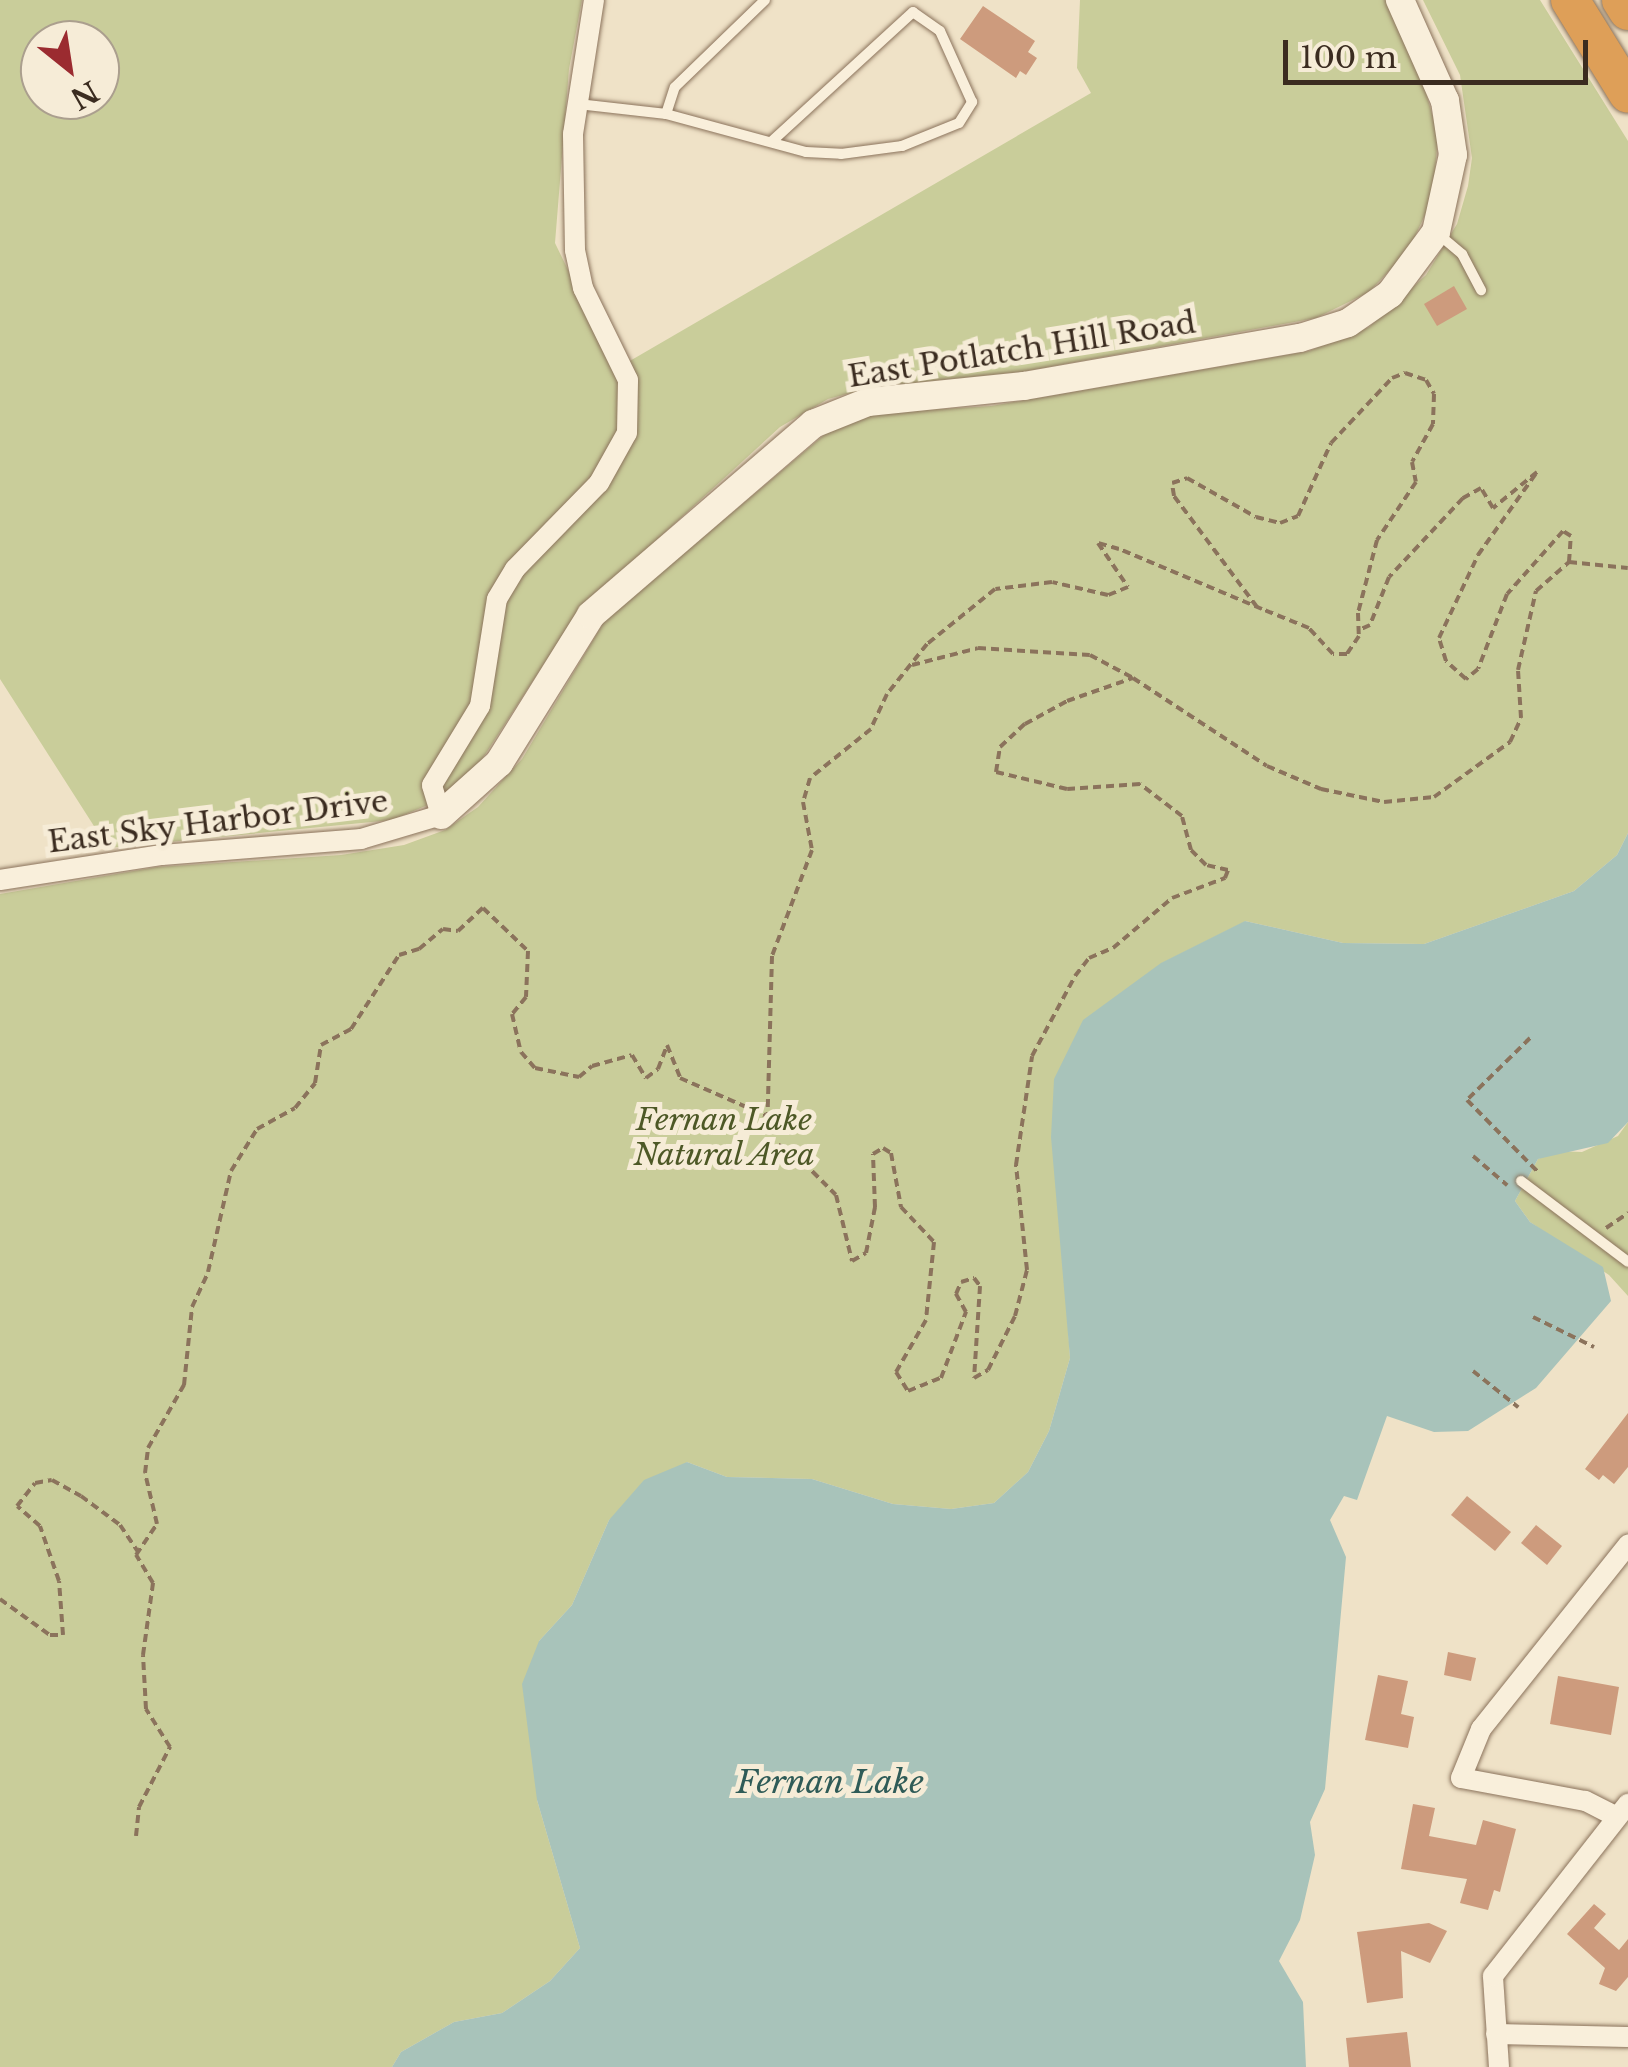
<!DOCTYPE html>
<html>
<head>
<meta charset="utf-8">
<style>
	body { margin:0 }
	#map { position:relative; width:1628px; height:2067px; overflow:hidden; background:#efe2c7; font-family:"Libre Baskerville",serif }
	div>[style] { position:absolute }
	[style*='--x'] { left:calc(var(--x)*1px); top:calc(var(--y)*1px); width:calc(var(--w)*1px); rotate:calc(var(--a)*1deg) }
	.green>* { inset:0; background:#c9cd9a }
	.water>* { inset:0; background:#a8c3ba }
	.building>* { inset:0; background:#cd9b7d }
	.path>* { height:4px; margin-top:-2px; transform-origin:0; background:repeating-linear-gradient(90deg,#8b735c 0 8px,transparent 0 13px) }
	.roads { filter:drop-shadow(0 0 2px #8b735c) drop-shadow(0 0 2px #8b735c) }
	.lane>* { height:10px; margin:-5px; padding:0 5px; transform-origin:5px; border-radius:5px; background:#f9efdb }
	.street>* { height:20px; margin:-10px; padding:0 10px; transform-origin:10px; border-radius:10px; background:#f9efdb }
	.secondary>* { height:28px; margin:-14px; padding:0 14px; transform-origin:14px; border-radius:14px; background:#f9efdb }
	.highway>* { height:38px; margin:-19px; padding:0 19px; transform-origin:19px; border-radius:19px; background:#de9f58 }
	span { translate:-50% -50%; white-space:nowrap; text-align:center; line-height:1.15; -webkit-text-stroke:10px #f6ecd7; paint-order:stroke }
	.street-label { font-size:30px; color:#3b2c20 }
	.park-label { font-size:30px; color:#4d5826; font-style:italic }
	.water-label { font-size:32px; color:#2f5b57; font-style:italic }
	.north { position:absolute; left:20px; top:20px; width:100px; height:100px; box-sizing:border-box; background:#f6ecd7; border:2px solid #ab9f8e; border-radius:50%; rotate:150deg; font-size:28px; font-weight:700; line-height:40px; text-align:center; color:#3b2c20 }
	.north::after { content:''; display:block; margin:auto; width:35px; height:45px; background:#9b2b30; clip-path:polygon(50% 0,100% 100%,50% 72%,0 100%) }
	.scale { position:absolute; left:1283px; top:40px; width:305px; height:45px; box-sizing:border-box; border:5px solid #3b2c20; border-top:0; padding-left:12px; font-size:30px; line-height:35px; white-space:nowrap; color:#3b2c20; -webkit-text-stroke:8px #f6ecd7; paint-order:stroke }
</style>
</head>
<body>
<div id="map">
	<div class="green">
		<div style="clip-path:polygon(evenodd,0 0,582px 0,569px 69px,555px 243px,616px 369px,1091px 93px,1077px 68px,1080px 0,1386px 0,1418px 66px,1438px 134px,1433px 198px,1408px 251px,1369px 292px,1316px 318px,1021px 372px,873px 387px,828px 399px,780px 427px,577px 613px,477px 767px,442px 799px,392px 820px,108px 848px,0 679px,0 0,40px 40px,100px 40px,100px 100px,40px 100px,40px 40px)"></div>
		<div style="clip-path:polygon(1423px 0,1540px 0,1628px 141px,1628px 833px,1617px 855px,1574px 891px,1424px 944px,1343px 943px,1245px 921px,1065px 1279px,1070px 1358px,1049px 1431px,1028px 1472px,994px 1503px,951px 1509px,893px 1504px,812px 1479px,727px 1477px,687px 1462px,609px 1520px,572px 1605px,539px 1641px,537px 1800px,580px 1948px,550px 1981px,502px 2013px,454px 2022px,401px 2052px,392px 2067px,0 2067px,0 894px,157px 867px,341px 855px,404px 845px,445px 830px,478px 807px,522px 759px,605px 620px,830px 430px,876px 413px,991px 406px,1309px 351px,1369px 327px,1426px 275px,1457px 224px,1468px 186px,1472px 158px,1460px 75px)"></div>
		<div style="clip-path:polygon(1628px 1122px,1628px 1296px,1609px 1275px,1530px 1222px,1515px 1201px,1538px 1159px,1555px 1151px,1582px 1152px,1618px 1136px)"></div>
	</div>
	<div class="water">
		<div style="clip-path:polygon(1628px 833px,1628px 1122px,1608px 1143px,1538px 1159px,1515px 1201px,1530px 1222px,1603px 1267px,1611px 1301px,1536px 1388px,1468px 1431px,1434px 1432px,1387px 1416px,1357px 1500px,1344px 1496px,1330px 1520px,1346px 1557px,1325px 1789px,1310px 1822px,1315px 1855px,1300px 1920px,1279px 1961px,1303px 2002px,1306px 2067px,392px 2067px,401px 2052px,454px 2022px,502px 2013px,550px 1981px,580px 1948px,537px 1800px,522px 1684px,539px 1641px,572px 1605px,609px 1520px,644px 1480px,687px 1462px,727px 1477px,812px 1479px,893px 1504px,951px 1509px,994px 1503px,1028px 1472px,1049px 1431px,1070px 1358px,1051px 1137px,1054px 1079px,1083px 1020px,1161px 963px,1245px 921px,1343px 943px,1424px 944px,1574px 891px,1617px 855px)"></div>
	</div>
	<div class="building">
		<div style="clip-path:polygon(983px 6px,1035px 41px,1028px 52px,1037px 58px,1026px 75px,1020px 71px,1016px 78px,960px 39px)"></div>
		<div style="clip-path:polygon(1454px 286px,1467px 309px,1437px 326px,1424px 304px)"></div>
		<div style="clip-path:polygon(1628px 1413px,1628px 1467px,1614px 1484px,1603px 1475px,1599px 1480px,1585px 1469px)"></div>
		<div style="clip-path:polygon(1467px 1496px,1511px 1532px,1495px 1551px,1451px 1515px)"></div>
		<div style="clip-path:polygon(1536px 1525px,1562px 1546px,1547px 1565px,1521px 1543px)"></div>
		<div style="clip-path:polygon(1448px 1652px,1476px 1658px,1471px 1681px,1444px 1675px)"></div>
		<div style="clip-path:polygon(1378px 1675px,1408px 1681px,1401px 1714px,1414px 1717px,1408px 1748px,1365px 1740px)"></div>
		<div style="clip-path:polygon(1558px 1676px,1619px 1687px,1611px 1735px,1550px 1724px)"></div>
		<div style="clip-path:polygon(1413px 1804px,1435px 1808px,1429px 1836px,1476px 1845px,1483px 1820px,1516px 1829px,1500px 1892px,1494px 1890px,1488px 1910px,1460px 1903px,1467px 1879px,1401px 1869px)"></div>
		<div style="clip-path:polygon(1594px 1904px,1606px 1914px,1594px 1928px,1619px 1950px,1628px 1939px,1628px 1977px,1616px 1991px,1599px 1984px,1605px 1968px,1567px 1934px)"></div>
		<div style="clip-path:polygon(1429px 1923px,1447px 1931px,1430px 1963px,1401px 1951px,1403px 1998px,1367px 2003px,1357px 1932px)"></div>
		<div style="clip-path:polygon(1407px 2032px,1411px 2067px,1349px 2067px,1346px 2038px)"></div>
	</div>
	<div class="path">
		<div style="--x:1569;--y:562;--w:59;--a:5.8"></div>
		<div style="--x:1257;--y:607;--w:139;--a:-126.8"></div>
		<div style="--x:1174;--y:496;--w:13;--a:-99"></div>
		<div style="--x:1172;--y:483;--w:16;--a:-18"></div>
		<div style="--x:1187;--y:478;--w:79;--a:29.5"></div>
		<div style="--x:1256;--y:517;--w:25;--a:14"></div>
		<div style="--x:1280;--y:523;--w:19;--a:-21"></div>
		<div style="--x:1298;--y:516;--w:80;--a:-65.7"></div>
		<div style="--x:1331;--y:443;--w:89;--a:-46.8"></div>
		<div style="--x:1392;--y:378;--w:14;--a:-21"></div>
		<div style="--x:1405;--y:373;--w:22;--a:18"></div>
		<div style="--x:1426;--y:380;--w:16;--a:60"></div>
		<div style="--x:1434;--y:394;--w:30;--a:92"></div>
		<div style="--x:1433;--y:424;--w:43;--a:118.9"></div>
		<div style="--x:1412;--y:462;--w:20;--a:79"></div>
		<div style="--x:1416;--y:482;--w:70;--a:123.9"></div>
		<div style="--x:1377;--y:540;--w:75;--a:104.6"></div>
		<div style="--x:1358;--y:613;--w:23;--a:88"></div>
		<div style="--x:1359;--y:636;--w:22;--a:124"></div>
		<div style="--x:1347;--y:654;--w:14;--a:180"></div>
		<div style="--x:1333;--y:654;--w:35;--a:-133"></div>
		<div style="--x:1309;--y:628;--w:51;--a:-158"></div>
		<div style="--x:1262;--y:609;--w:155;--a:-157.2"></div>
		<div style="--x:1119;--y:549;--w:22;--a:-164"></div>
		<div style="--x:1098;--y:543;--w:53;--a:55.7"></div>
		<div style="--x:1128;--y:587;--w:22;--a:158"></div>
		<div style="--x:1108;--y:595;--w:57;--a:-166.9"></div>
		<div style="--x:1052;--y:582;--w:57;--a:173"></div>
		<div style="--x:995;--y:589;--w:87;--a:141"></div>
		<div style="--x:927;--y:644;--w:64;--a:128.7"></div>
		<div style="--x:887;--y:694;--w:38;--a:115"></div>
		<div style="--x:871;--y:729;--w:78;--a:141.2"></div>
		<div style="--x:810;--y:778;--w:25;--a:106"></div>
		<div style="--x:803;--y:802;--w:49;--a:79.4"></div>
		<div style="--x:812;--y:850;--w:113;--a:110.7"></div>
		<div style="--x:772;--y:956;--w:183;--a:91.6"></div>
		<div style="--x:767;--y:1139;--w:30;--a:27"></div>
		<div style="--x:794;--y:1153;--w:59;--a:45"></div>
		<div style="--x:836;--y:1195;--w:68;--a:76.4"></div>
		<div style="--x:852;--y:1261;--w:16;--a:-30"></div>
		<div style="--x:866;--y:1253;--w:47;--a:-78.9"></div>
		<div style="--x:875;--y:1207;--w:53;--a:-92.2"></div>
		<div style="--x:873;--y:1154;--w:12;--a:-31"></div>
		<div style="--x:883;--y:1148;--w:9;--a:32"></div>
		<div style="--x:891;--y:1153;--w:55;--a:79.5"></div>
		<div style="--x:901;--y:1207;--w:48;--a:46.7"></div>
		<div style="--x:934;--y:1242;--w:78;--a:95.9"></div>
		<div style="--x:926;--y:1320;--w:60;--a:120"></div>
		<div style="--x:896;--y:1372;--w:22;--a:58"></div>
		<div style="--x:908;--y:1391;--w:35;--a:-22"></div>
		<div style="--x:941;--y:1378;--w:71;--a:-69.3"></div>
		<div style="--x:966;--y:1312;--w:21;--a:-119"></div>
		<div style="--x:956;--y:1294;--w:13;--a:-67"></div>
		<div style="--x:961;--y:1282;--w:14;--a:-17"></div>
		<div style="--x:974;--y:1278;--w:10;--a:53"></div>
		<div style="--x:980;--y:1286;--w:92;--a:93.7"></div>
		<div style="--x:974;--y:1378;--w:16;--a:-30"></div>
		<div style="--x:988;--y:1370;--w:60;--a:-63.4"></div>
		<div style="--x:1015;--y:1316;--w:48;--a:-75.4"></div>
		<div style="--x:1027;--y:1270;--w:106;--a:-96"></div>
		<div style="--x:1016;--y:1165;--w:110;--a:-81.6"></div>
		<div style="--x:1032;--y:1056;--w:91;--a:-61.7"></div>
		<div style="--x:1075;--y:976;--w:23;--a:-52"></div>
		<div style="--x:1089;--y:958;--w:26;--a:-23"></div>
		<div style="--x:1113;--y:948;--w:77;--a:-40.3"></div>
		<div style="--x:1172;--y:898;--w:57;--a:-20.7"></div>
		<div style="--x:1225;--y:878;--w:9;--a:-69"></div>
		<div style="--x:1228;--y:870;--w:23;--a:-167"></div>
		<div style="--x:1206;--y:865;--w:21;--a:-135"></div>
		<div style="--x:1191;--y:850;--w:35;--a:-105"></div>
		<div style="--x:1182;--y:816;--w:53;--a:-142.7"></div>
		<div style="--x:1140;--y:784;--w:73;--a:176.1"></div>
		<div style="--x:1067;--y:789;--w:73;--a:-166.5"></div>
		<div style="--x:996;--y:772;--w:25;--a:-81"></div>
		<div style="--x:1000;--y:747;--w:34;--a:-43"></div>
		<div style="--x:1025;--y:724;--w:48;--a:-28.7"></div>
		<div style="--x:1067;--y:701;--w:70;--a:-19.2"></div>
		<div style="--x:1133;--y:678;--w:160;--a:33.3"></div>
		<div style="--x:1267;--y:766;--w:59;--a:23.1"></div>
		<div style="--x:1321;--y:789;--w:64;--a:11.7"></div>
		<div style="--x:1384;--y:802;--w:50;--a:-5.7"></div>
		<div style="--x:1434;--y:797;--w:94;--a:-35.9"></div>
		<div style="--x:1510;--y:742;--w:26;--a:-65"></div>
		<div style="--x:1521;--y:718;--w:48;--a:-93.6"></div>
		<div style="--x:1518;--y:670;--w:81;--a:-77.2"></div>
		<div style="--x:1536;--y:591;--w:44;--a:-41.3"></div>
		<div style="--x:1569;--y:562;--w:26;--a:-86"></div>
		<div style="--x:1571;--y:536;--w:9;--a:-148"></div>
		<div style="--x:1563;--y:531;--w:84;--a:131.6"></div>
		<div style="--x:1507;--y:594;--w:80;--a:111.1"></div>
		<div style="--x:1478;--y:669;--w:16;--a:140"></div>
		<div style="--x:1466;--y:679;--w:27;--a:-138"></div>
		<div style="--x:1446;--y:661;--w:24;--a:-107"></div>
		<div style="--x:1439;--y:638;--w:92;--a:-64.8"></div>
		<div style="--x:1478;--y:555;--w:102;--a:-54.6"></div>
		<div style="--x:1537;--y:472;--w:57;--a:140.7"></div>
		<div style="--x:1493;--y:508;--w:23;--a:-121"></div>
		<div style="--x:1481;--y:488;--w:21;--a:151"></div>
		<div style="--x:1463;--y:498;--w:108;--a:133.1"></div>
		<div style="--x:1389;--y:577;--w:52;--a:111.6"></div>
		<div style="--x:1370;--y:625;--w:10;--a:156"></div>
		<div style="--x:912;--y:665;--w:68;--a:-14.4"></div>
		<div style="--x:978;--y:648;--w:112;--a:3.6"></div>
		<div style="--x:1090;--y:655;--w:49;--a:28.1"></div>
		<div style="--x:1530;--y:1038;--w:88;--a:135.5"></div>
		<div style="--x:1467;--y:1100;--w:101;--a:45.4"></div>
		<div style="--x:1473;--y:1156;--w:45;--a:40.5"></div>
		<div style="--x:1606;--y:1228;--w:27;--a:-34"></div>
		<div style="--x:1533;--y:1317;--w:68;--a:26.2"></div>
		<div style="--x:1473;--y:1371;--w:58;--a:38.7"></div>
		<div style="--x:0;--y:1599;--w:62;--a:35.8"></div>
		<div style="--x:50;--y:1635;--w:13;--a:0"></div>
		<div style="--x:63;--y:1635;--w:54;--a:-94.2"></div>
		<div style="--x:59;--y:1581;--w:58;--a:-109.1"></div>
		<div style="--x:40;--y:1526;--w:30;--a:-139"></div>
		<div style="--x:17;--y:1506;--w:29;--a:-52"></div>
		<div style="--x:35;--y:1483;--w:17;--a:-10"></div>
		<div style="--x:52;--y:1480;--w:33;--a:29"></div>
		<div style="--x:81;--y:1496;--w:49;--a:36.6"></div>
		<div style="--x:120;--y:1525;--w:32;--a:56"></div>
		<div style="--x:136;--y:1836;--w:29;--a:-84"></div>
		<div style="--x:139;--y:1807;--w:68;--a:-62.7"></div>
		<div style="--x:170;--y:1747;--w:45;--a:-122.3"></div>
		<div style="--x:146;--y:1709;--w:54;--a:-93.2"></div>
		<div style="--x:143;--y:1655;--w:73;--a:-82.1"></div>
		<div style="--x:153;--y:1583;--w:33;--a:-121"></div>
		<div style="--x:136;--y:1555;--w:37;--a:-56"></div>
		<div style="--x:157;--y:1524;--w:52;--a:-103.2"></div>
		<div style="--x:145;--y:1473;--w:25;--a:-83"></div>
		<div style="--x:148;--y:1448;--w:73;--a:-60.3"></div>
		<div style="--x:184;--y:1385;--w:78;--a:-84.1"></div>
		<div style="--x:192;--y:1307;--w:38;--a:-65"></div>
		<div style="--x:208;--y:1272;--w:104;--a:-77.2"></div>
		<div style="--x:231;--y:1171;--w:49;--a:-58.2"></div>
		<div style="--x:257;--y:1129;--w:43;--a:-28.9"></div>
		<div style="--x:295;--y:1108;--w:32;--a:-51"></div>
		<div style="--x:315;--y:1083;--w:38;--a:-81"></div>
		<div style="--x:321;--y:1045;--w:34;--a:-28"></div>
		<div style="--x:351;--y:1029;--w:88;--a:-57"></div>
		<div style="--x:399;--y:955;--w:21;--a:-17"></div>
		<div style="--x:419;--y:949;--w:31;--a:-40"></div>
		<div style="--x:443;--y:929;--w:15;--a:8"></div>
		<div style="--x:458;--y:931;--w:34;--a:-43"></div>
		<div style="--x:483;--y:908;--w:62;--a:43.7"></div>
		<div style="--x:528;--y:951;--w:46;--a:92.5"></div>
		<div style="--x:526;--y:997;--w:22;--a:129"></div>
		<div style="--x:512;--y:1014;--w:39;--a:77"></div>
		<div style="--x:521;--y:1052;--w:21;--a:49"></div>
		<div style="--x:535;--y:1068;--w:45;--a:11.6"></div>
		<div style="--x:579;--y:1077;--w:17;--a:-40"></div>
		<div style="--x:592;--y:1066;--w:41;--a:-15.4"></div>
		<div style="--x:632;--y:1055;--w:27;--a:59"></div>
		<div style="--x:646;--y:1078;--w:15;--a:-37"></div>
		<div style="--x:658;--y:1069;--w:26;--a:-69"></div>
		<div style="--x:667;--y:1045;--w:35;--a:68"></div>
		<div style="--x:680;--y:1078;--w:95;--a:23.6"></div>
	</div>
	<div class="roads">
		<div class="lane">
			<div style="--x:578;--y:104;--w:89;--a:6.5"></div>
			<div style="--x:666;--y:114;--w:145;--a:15.2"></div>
			<div style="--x:806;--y:152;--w:35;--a:3"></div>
			<div style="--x:841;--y:154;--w:62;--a:-7.5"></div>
			<div style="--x:902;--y:146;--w:61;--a:-22"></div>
			<div style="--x:959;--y:123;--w:25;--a:-58"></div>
			<div style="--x:972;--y:102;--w:78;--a:-114.3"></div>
			<div style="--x:940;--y:31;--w:33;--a:-145"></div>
			<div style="--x:913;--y:12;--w:191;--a:137.5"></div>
			<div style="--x:666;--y:114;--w:28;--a:-72"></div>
			<div style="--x:675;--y:87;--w:125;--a:-44"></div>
			<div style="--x:1437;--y:233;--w:33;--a:40"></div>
			<div style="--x:1462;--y:254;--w:41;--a:62.2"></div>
			<div style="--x:1521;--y:1181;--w:134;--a:37.1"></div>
		</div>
		<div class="street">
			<div style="--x:0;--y:880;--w:164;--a:-8.8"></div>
			<div style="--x:162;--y:855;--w:200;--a:-4.6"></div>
			<div style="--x:361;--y:839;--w:84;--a:-16.7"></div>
			<div style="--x:441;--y:815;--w:31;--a:-107"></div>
			<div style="--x:432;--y:785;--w:92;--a:-58.7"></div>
			<div style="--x:480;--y:706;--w:108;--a:-81"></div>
			<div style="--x:497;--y:599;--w:35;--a:-59"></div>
			<div style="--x:515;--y:569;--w:120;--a:-45.7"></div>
			<div style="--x:599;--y:483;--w:57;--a:-60.8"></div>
			<div style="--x:627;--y:433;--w:53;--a:-88.9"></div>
			<div style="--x:628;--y:380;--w:102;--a:-116.1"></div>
			<div style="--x:583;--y:288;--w:39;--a:-102"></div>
			<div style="--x:575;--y:250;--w:116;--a:-91"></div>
			<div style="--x:573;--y:134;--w:136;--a:-81.1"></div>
			<div style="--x:1617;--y:1817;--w:36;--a:-153"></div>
			<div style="--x:1585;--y:1801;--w:126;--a:-169.5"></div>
			<div style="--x:1461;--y:1778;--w:53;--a:-67.8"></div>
			<div style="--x:1481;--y:1729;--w:236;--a:-51.4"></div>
			<div style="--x:1496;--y:2034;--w:132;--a:1.3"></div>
			<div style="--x:1499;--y:2067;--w:91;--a:-93.8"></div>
			<div style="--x:1493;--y:1976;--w:219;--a:-51.9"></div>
		</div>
		<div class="secondary">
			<div style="--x:441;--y:815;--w:78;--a:-41.9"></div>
			<div style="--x:499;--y:763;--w:174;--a:-58.1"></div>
			<div style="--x:591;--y:615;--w:293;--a:-40.7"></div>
			<div style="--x:813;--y:424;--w:59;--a:-21.8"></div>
			<div style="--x:868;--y:402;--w:157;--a:-5.9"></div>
			<div style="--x:1024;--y:386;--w:280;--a:-9.9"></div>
			<div style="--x:1300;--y:338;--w:50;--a:-17.4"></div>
			<div style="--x:1348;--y:323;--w:51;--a:-34.6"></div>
			<div style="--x:1390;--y:294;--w:77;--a:-53.4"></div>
			<div style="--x:1436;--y:232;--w:79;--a:-77.6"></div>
			<div style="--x:1453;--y:155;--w:55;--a:-98.4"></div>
			<div style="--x:1445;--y:101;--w:111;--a:-114"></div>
		</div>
		<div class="highway">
			<div style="--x:1570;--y:0;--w:110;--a:58.3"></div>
			<div style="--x:1621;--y:0;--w:13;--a:58"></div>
		</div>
	</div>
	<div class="street-label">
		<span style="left:1022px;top:350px;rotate:-9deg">East Potlatch Hill Road</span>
		<span style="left:218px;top:822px;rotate:-7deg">East Sky Harbor Drive</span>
	</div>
	<div class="park-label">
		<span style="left:724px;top:1137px">Fernan Lake<br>Natural Area</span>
	</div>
	<div class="water-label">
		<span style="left:830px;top:1782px">Fernan Lake</span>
	</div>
	<div class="north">N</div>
	<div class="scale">100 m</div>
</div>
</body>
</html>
